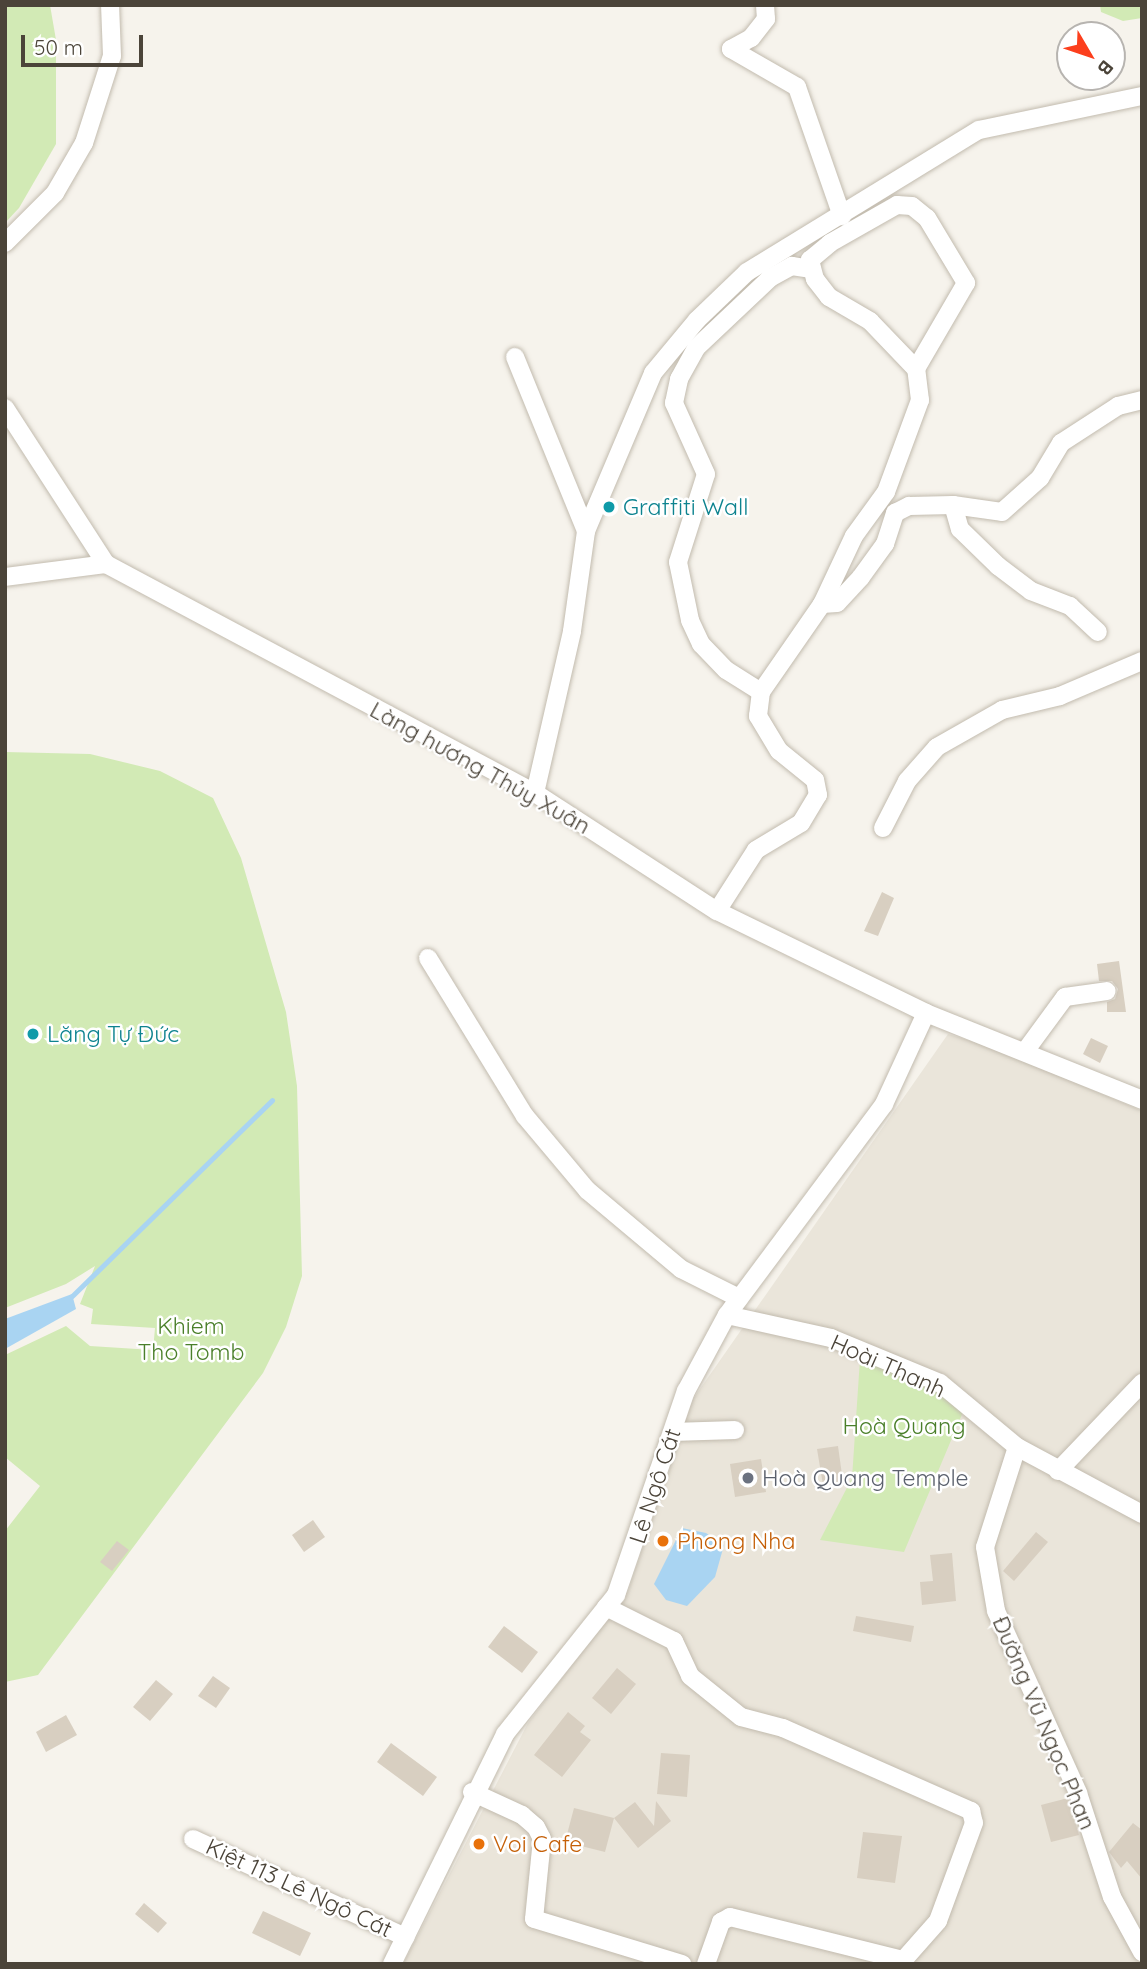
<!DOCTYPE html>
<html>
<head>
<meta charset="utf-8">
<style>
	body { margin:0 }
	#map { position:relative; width:1147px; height:1969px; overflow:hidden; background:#f6f3ec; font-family:Quicksand,sans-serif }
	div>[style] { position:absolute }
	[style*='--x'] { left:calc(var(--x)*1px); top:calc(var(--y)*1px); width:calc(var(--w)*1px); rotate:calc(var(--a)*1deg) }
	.residential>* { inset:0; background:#eae5da }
	.green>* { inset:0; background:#d2eab5 }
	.water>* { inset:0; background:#a9d4f2 }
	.stream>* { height:5px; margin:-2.5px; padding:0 2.5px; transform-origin:2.5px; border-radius:2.5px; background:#a9d4f2 }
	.building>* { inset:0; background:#d8cfc1 }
	.roads { filter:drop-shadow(0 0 2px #c2bbae) drop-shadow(0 0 2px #c2bbae) }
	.minor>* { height:18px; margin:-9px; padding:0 9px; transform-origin:9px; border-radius:9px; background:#fff }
	.dots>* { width:19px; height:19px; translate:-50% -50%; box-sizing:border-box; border:4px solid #fff; border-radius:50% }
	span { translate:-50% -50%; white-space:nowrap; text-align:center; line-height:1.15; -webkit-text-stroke:5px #fff; paint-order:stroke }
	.culture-label { font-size:23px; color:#0d838f }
	.left { translate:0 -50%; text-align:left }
	.street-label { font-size:23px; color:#4b4439 }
	.park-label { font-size:23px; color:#4a7f2a }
	.worship-label { font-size:23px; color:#5b616d }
	.food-label { font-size:23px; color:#c56008 }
	.frame { position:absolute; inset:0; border:7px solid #4b4439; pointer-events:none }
	.north { position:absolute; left:1056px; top:21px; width:70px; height:70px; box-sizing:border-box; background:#fff; border:2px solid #b7b4b0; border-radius:50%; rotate:129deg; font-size:19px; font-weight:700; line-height:28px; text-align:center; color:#4b4439 }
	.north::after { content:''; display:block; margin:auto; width:24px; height:32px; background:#fc3f1d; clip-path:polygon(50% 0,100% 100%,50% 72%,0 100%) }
	.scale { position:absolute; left:21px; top:35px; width:122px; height:32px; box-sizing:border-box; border:4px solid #4b4439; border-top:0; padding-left:9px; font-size:21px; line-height:24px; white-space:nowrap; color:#4b4439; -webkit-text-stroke:5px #fff; paint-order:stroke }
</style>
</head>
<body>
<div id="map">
	<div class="residential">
		<div style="clip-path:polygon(948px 1034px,990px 1047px,1142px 1111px,1142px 1964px,403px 1964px,528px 1723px,628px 1591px,693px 1399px)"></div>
	</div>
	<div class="green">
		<div style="clip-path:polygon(5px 5px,50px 5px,56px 40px,56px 144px,19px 208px,5px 223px)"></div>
		<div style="clip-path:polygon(1100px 5px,1142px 5px,1142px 18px,1123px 21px,1101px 12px)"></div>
		<div style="clip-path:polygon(5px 752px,90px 754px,160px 771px,213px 798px,241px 858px,286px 1012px,297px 1086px,302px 1276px,286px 1327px,263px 1373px,38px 1675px,5px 1682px,5px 1531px,40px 1486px,5px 1457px,5px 1355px,66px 1326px,90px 1346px,153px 1350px,155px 1328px,91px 1324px,93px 1309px,80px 1304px,95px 1266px,66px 1284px,5px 1308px)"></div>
		<div style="clip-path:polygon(860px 1359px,926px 1382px,963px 1412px,904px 1552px,820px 1540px,852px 1478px)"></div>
	</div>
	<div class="water">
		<div style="clip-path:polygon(72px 1294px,76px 1309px,5px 1349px,5px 1319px)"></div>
		<div style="clip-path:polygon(682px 1528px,706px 1533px,724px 1545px,715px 1577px,687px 1606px,666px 1600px,654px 1584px)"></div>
	</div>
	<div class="stream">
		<div style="--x:72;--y:1296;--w:280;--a:-44.4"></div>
	</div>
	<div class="building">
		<div style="clip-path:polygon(882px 892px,894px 898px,878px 936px,864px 931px)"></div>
		<div style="clip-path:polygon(1119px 961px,1126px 1012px,1107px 1012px,1107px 1002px,1115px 999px,1118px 989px,1112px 981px,1099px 981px,1097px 964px)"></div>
		<div style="clip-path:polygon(1091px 1038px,1108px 1046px,1100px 1063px,1083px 1054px)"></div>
		<div style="clip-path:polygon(838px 1446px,843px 1482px,823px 1485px,817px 1449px)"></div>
		<div style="clip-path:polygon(761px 1459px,766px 1492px,735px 1497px,730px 1464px)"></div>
		<div style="clip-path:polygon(313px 1520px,325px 1537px,304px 1552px,292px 1535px)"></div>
		<div style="clip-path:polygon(1036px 1532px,1048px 1542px,1014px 1581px,1003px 1571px)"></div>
		<div style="clip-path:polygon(117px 1541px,129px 1550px,112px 1571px,100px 1562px)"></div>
		<div style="clip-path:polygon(952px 1553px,956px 1601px,922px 1605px,920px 1582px,933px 1581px,930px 1555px)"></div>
		<div style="clip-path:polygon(856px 1616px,914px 1626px,911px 1642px,853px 1631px)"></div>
		<div style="clip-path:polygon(504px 1626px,538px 1652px,522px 1673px,488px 1647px)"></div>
		<div style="clip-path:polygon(617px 1668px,636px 1684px,611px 1714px,592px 1698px)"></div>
		<div style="clip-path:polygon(213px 1676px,230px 1688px,216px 1708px,198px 1696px)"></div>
		<div style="clip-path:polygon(156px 1680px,173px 1694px,150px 1721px,133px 1707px)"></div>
		<div style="clip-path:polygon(568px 1712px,585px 1726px,580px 1732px,591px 1740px,562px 1777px,534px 1755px)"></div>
		<div style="clip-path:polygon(66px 1715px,77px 1735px,46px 1752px,36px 1732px)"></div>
		<div style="clip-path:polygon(391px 1743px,437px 1777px,423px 1796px,377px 1762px)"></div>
		<div style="clip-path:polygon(661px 1753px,690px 1755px,687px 1797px,657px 1794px)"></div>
		<div style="clip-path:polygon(1068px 1798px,1079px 1835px,1051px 1842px,1041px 1805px)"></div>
		<div style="clip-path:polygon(656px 1801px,671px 1821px,638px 1848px,614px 1818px,635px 1802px,654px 1826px)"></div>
		<div style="clip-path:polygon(574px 1808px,614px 1818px,605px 1852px,565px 1842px)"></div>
		<div style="clip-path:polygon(1133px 1823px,1142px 1830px,1142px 1879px,1127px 1861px,1121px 1868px,1109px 1852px)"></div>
		<div style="clip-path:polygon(863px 1832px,902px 1836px,895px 1883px,857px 1878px)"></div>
		<div style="clip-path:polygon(144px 1903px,167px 1923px,158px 1933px,135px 1914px)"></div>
		<div style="clip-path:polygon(263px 1911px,311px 1933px,300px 1956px,252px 1933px)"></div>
	</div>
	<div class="roads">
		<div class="minor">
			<div style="--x:765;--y:5;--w:14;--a:86"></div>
			<div style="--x:766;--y:19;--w:24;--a:128"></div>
			<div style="--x:751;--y:38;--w:23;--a:151"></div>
			<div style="--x:731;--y:49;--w:76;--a:29.9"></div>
			<div style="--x:797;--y:87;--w:137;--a:70.8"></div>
			<div style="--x:5;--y:243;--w:71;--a:-45"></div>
			<div style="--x:55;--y:193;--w:58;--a:-59.9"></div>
			<div style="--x:84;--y:143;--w:91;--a:-72.2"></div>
			<div style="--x:112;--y:56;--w:51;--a:-92.2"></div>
			<div style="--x:515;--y:357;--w:188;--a:67.8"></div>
			<div style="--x:5;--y:408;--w:186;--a:57.1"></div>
			<div style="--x:106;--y:564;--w:486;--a:28.1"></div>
			<div style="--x:535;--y:793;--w:217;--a:33"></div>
			<div style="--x:717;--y:911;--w:233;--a:26"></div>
			<div style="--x:926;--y:1013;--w:233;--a:21.9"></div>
			<div style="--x:953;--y:505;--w:25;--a:74"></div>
			<div style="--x:960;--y:529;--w:53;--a:44.2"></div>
			<div style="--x:998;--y:566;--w:41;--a:37.1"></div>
			<div style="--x:1031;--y:591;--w:42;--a:21"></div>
			<div style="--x:1070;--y:606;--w:38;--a:43"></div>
			<div style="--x:5;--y:577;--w:102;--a:-7.3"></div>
			<div style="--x:822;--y:604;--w:15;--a:-4"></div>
			<div style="--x:837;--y:603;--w:35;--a:-47"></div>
			<div style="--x:861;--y:577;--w:41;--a:-54"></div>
			<div style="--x:885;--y:544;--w:33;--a:-72"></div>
			<div style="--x:895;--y:513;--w:16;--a:-27"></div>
			<div style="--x:909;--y:506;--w:44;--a:-1.3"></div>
			<div style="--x:953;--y:505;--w:49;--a:8.1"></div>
			<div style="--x:1002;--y:512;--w:51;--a:-41.8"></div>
			<div style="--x:1040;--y:478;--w:41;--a:-59"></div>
			<div style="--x:1061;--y:443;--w:68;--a:-33"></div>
			<div style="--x:1118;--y:406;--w:25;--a:-14"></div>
			<div style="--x:761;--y:692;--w:41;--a:-147.8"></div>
			<div style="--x:726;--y:670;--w:36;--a:-134"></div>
			<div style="--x:701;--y:644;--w:26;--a:-115"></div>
			<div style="--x:690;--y:620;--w:59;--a:-101.7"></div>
			<div style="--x:678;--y:562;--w:92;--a:-72.3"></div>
			<div style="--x:706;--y:474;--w:78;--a:-114.3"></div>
			<div style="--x:674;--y:403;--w:25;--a:-78"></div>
			<div style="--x:679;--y:379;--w:35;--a:-61"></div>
			<div style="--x:696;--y:348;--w:102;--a:-43.4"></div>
			<div style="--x:770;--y:278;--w:25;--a:-29"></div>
			<div style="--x:792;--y:266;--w:20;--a:9"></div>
			<div style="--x:535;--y:793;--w:166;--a:-77.1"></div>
			<div style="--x:572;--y:631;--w:101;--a:-82"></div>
			<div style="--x:586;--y:531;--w:172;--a:-67"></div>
			<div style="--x:653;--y:373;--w:69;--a:-50.3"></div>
			<div style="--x:697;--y:320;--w:69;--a:-43.8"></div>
			<div style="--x:747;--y:272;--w:272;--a:-31.5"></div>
			<div style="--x:979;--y:130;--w:167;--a:-11.8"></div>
			<div style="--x:883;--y:828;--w:53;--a:-62.9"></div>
			<div style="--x:907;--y:781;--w:45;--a:-48.6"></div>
			<div style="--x:937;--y:747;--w:75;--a:-29.6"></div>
			<div style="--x:1002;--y:710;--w:60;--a:-13.6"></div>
			<div style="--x:1060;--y:696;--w:89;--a:-23.1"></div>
			<div style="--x:717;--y:911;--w:72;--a:-57.4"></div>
			<div style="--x:756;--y:850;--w:52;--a:-31"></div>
			<div style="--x:801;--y:823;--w:33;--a:-59"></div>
			<div style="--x:818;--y:795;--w:15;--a:-101"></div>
			<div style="--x:815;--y:780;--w:46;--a:-141.1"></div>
			<div style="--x:779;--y:751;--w:41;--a:-121"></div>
			<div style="--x:758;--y:716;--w:24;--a:-83"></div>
			<div style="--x:761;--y:692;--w:107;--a:-55.3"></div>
			<div style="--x:822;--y:604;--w:75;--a:-64.8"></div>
			<div style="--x:854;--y:536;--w:54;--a:-54"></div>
			<div style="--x:886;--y:492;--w:98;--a:-69.7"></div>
			<div style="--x:920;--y:400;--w:31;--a:-97"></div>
			<div style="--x:916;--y:369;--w:66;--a:-133.8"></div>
			<div style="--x:870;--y:321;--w:48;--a:-149.7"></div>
			<div style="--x:829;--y:297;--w:23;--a:-128"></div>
			<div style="--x:815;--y:279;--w:20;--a:-105"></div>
			<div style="--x:810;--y:260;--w:26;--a:-40"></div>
			<div style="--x:830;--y:243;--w:77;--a:-29.6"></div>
			<div style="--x:897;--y:205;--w:15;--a:4"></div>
			<div style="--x:912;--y:206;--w:19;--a:39"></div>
			<div style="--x:927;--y:218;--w:76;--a:59"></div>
			<div style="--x:966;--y:283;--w:99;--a:120.2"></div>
			<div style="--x:428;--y:958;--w:185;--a:58.5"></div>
			<div style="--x:525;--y:1116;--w:97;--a:50"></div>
			<div style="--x:587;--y:1190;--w:123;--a:40"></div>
			<div style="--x:681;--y:1269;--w:65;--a:26.6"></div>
			<div style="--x:1026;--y:1050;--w:66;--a:-53.7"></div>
			<div style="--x:1065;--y:997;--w:42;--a:-8.1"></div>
			<div style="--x:727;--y:1315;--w:107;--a:12.5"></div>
			<div style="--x:831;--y:1338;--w:118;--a:22.4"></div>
			<div style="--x:940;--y:1383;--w:100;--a:39.7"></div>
			<div style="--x:1017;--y:1447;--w:142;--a:28.2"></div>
			<div style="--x:673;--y:1432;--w:62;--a:-1.8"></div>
			<div style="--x:1017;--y:1447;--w:105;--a:107.7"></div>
			<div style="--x:985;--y:1547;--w:65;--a:80.2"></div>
			<div style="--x:996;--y:1611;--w:200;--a:65.7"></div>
			<div style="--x:1078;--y:1793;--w:109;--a:71.9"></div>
			<div style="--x:1112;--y:1897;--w:63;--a:61.4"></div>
			<div style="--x:1058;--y:1471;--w:122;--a:-46.3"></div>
			<div style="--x:606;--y:1607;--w:76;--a:26.6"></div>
			<div style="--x:674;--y:1641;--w:38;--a:65"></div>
			<div style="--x:690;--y:1676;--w:65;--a:38.8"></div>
			<div style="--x:741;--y:1717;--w:43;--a:14.7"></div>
			<div style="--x:783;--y:1728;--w:206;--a:23.8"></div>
			<div style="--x:971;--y:1811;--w:12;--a:76"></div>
			<div style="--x:974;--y:1823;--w:104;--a:110.2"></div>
			<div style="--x:938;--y:1921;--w:57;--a:131.5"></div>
			<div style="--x:472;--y:1792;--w:55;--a:24.7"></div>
			<div style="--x:522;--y:1815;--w:18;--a:41"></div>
			<div style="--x:536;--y:1827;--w:13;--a:63"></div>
			<div style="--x:542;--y:1839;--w:80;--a:95.7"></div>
			<div style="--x:534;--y:1919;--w:155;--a:16.9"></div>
			<div style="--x:193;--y:1839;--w:234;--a:24.8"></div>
			<div style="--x:392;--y:1964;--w:256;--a:-63.8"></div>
			<div style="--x:505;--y:1734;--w:178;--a:-51.4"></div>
			<div style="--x:616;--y:1595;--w:216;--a:-71.1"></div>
			<div style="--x:686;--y:1391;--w:86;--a:-61.7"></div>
			<div style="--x:727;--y:1315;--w:263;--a:-53.3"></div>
			<div style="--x:884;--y:1104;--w:100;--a:-65.2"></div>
			<div style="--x:706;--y:1964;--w:45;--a:-70.3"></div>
			<div style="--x:721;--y:1922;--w:10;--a:-29"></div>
			<div style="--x:730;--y:1917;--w:177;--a:14"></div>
		</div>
	</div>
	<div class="dots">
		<div style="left:609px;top:507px;background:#0f9aa8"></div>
		<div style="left:33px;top:1034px;background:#0f9aa8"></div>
		<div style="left:748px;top:1478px;background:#6b7280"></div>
		<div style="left:663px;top:1541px;background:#e8710a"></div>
		<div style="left:479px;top:1844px;background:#e8710a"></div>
	</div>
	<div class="culture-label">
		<span class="left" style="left:623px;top:507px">Graffiti Wall</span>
		<span class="left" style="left:47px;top:1034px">Lăng Tự Đức</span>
	</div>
	<div class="street-label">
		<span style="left:480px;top:768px;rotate:29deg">Làng hương Thủy Xuân</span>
		<span style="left:888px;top:1366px;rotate:24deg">Hoài Thanh</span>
		<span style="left:655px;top:1486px;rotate:-72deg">Lê Ngô Cát</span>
		<span style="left:1044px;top:1723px;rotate:67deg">Đường Vũ Ngọc Phan</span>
		<span style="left:299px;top:1888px;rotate:25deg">Kiệt 113 Lê Ngô Cát</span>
	</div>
	<div class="park-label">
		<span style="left:191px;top:1339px">Khiem<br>Tho Tomb</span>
		<span style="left:904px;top:1426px">Hoà Quang</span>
	</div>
	<div class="worship-label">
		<span class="left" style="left:762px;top:1478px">Hoà Quang Temple</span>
	</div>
	<div class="food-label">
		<span class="left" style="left:677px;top:1541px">Phong Nha</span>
		<span class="left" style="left:493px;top:1844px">Voi Cafe</span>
	</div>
	<div class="frame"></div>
	<div class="north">B</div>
	<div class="scale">50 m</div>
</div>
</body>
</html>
